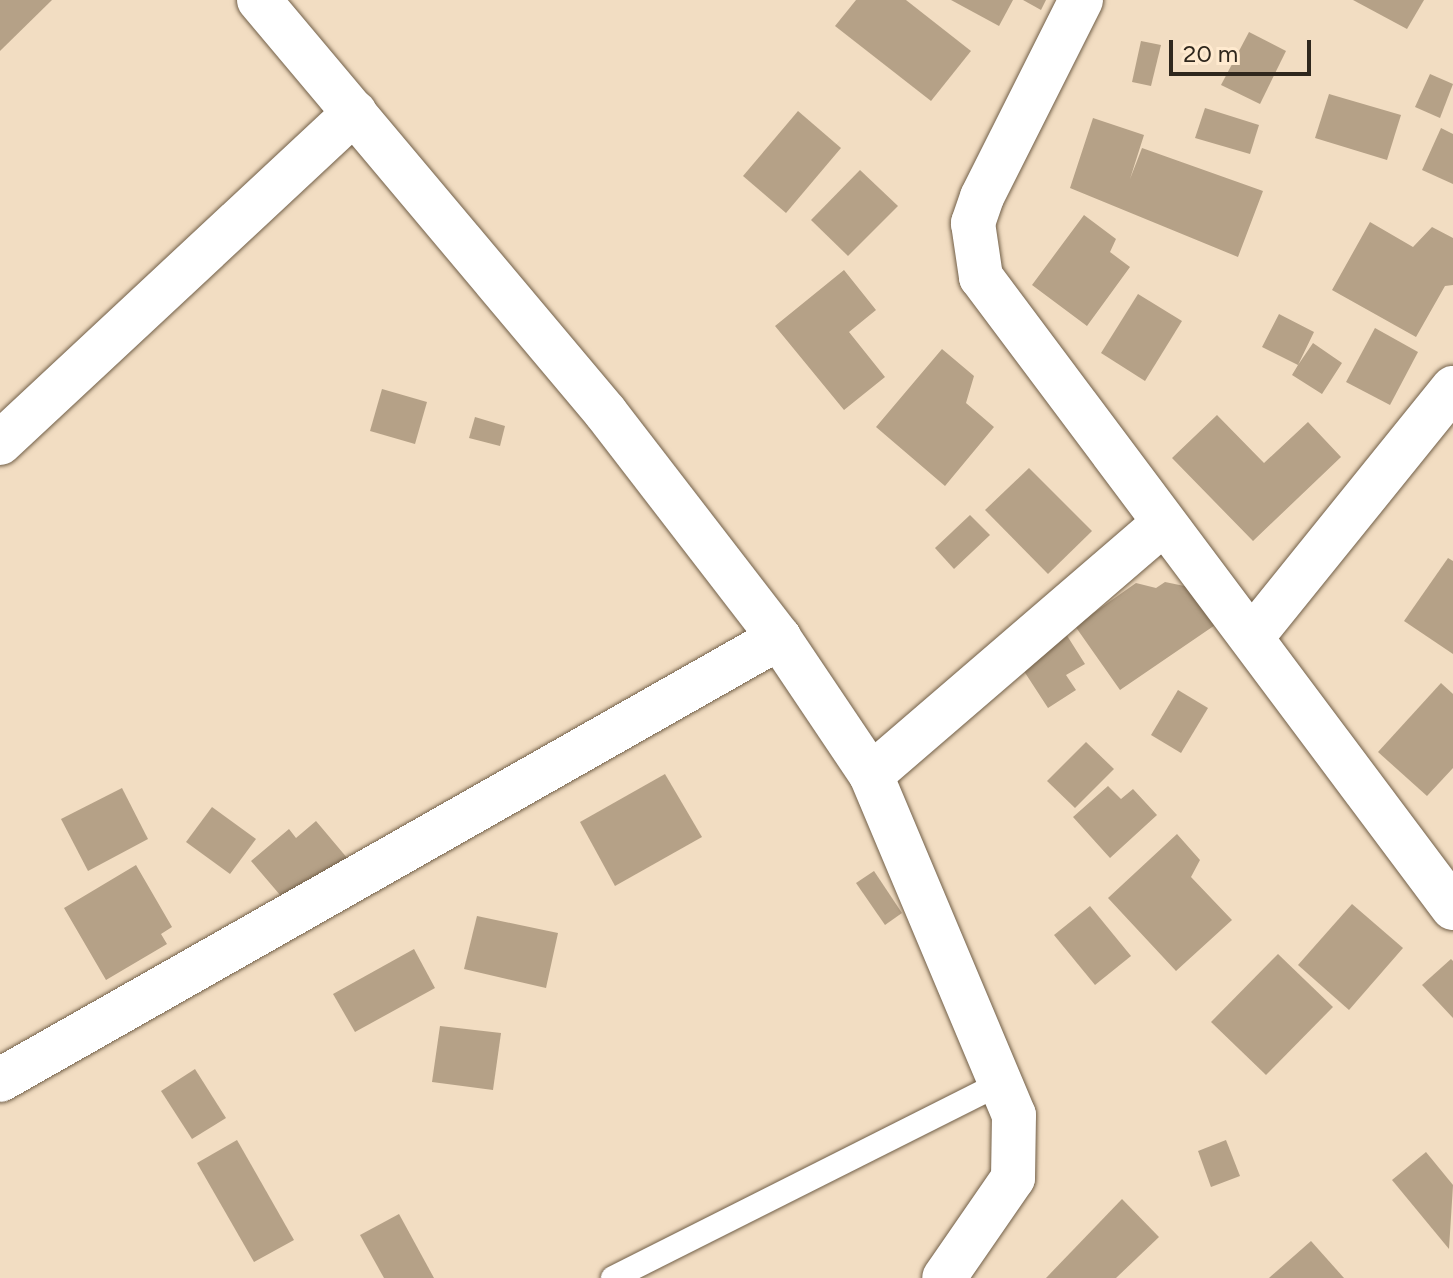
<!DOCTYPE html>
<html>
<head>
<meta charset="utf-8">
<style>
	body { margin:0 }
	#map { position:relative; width:1453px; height:1278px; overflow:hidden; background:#f2ddc2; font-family:Figtree,sans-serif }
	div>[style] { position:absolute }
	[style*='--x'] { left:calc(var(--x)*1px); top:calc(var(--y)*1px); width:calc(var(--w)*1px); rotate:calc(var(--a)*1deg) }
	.building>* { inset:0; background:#b5a187 }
	.roads { filter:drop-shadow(0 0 2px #715f48) drop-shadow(0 0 2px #715f48) }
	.lane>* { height:24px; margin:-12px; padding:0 12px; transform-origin:12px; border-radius:12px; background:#fff }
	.street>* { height:44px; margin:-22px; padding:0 22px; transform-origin:22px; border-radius:22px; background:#fff }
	span { translate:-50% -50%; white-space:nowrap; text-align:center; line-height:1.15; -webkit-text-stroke:8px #ffeacf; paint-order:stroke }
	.scale { position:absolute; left:1169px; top:40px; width:142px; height:36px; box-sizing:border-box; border:4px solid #2f271d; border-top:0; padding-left:10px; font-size:24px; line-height:28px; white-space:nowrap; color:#2f271d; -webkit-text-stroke:6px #ffeacf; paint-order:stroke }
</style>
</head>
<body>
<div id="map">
	<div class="building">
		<div style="clip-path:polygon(0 0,52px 0,0 51px)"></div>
		<div style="clip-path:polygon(856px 0,906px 0,971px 51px,931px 101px,835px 26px)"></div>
		<div style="clip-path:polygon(951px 0,1013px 0,999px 26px)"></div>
		<div style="clip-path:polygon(1023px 0,1046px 0,1041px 10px)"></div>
		<div style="clip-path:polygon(1353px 0,1424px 0,1407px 29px)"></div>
		<div style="clip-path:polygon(1249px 32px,1286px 51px,1260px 104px,1221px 85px)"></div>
		<div style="clip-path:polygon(1141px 41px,1161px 45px,1151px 86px,1132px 82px)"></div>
		<div style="clip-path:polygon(1430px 74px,1453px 84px,1440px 118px,1415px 107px)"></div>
		<div style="clip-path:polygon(1329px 94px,1401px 115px,1387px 160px,1315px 138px)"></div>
		<div style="clip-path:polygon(1205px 108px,1259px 125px,1250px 154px,1195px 138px)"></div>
		<div style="clip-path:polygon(798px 111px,841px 148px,786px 213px,743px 176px)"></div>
		<div style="clip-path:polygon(1093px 118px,1144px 135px,1130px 179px,1142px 148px,1263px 191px,1238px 257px,1070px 188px)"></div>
		<div style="clip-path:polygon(1441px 128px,1453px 134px,1453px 184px,1422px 170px)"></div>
		<div style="clip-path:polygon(860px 170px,898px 206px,848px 256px,811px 220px)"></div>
		<div style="clip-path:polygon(1084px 215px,1116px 239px,1110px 252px,1130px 267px,1087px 326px,1032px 285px)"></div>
		<div style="clip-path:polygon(1370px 222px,1413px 247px,1432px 227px,1453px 238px,1453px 285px,1445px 286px,1416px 337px,1332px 290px)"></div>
		<div style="clip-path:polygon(844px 270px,876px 310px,849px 332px,885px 377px,844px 410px,775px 326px)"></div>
		<div style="clip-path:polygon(1138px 294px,1182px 321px,1145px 381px,1101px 353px)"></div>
		<div style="clip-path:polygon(1279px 314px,1314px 332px,1298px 365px,1313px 343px,1342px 363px,1322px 394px,1292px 375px,1298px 365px,1262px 347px)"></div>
		<div style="clip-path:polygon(1375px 328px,1418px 352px,1390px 405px,1346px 382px)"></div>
		<div style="clip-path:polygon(942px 349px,974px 376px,966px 403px,994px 427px,945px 486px,876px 427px)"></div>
		<div style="clip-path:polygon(382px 389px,427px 402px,415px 444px,370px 431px)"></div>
		<div style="clip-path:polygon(1217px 415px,1264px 463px,1308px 422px,1341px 457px,1253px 541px,1172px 458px)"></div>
		<div style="clip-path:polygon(475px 417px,505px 426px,500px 446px,469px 438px)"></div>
		<div style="clip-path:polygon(1029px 468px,1092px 531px,1048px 574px,985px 510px)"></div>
		<div style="clip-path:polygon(970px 515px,990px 535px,954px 569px,935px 548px)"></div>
		<div style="clip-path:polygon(1448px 558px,1453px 561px,1453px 654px,1404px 621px)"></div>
		<div style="clip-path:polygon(1165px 582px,1199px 589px,1221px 621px,1120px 690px,1075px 626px,1136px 583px,1156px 588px)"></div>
		<div style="clip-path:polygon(1066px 634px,1085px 664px,1066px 675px,1076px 690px,1048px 708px,1020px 665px)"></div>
		<div style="clip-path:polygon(1441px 683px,1453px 694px,1453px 768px,1427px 796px,1378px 752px)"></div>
		<div style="clip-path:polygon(1178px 690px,1208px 708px,1181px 753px,1151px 735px)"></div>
		<div style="clip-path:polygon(1086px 742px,1114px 769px,1075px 808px,1047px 781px)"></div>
		<div style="clip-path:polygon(665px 774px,702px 837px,615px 886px,580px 822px)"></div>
		<div style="clip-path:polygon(1108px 786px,1121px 799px,1133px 789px,1157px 815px,1110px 858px,1073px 817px)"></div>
		<div style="clip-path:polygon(122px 788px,148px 839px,88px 871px,61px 819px)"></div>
		<div style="clip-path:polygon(212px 807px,256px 839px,230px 874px,186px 842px)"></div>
		<div style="clip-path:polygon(316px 821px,348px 859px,292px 909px,251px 861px,289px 829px,296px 838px)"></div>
		<div style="clip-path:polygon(1177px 834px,1200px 860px,1191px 877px,1232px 920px,1176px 971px,1108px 898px)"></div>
		<div style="clip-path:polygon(136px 865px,172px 927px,161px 934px,167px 944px,106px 980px,64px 908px)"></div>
		<div style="clip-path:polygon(874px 871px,902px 913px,885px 925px,856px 883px)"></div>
		<div style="clip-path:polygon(1352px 904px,1403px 948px,1349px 1010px,1298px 965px)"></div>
		<div style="clip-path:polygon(1090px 906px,1131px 956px,1095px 985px,1054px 935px)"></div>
		<div style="clip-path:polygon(477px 916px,558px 933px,546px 988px,464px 969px)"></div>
		<div style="clip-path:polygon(414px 949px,435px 988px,355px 1032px,333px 994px)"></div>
		<div style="clip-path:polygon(1278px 954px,1333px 1007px,1266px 1075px,1211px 1022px)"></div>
		<div style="clip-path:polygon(1451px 959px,1453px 961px,1453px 1018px,1422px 985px)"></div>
		<div style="clip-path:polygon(440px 1026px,501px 1033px,493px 1090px,432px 1082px)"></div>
		<div style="clip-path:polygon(195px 1069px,226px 1118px,192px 1139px,161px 1091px)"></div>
		<div style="clip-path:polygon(237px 1140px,294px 1240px,254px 1262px,197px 1163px)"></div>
		<div style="clip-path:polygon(1226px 1140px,1240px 1176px,1211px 1187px,1198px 1151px)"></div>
		<div style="clip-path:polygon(1426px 1152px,1453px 1185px,1449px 1249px,1392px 1180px)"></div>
		<div style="clip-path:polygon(1122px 1199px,1159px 1237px,1116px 1278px,1046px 1278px)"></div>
		<div style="clip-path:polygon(399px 1214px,434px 1278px,384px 1278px,360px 1235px)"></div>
		<div style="clip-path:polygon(1311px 1241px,1344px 1278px,1269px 1278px)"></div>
	</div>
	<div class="roads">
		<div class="lane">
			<div style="--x:613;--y:1278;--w:436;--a:-26.7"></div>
		</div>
		<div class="street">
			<div style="--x:259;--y:0;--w:539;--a:49.96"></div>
			<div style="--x:606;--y:413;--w:284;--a:52.4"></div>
			<div style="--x:779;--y:638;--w:165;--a:56.1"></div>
			<div style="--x:871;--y:775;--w:369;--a:67.2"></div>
			<div style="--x:1014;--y:1115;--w:63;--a:90.9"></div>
			<div style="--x:1013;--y:1178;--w:121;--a:124.6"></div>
			<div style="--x:1081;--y:0;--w:220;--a:116.7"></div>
			<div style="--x:982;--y:197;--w:28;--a:109"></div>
			<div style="--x:973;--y:223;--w:55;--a:81.6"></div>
			<div style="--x:981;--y:277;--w:788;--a:53.2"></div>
			<div style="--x:0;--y:443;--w:485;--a:-43"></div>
			<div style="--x:1252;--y:637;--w:320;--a:-51.1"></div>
			<div style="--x:871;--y:775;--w:381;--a:-40.7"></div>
			<div style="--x:0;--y:1080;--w:896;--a:-29.57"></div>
		</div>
	</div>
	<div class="scale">20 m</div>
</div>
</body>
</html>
